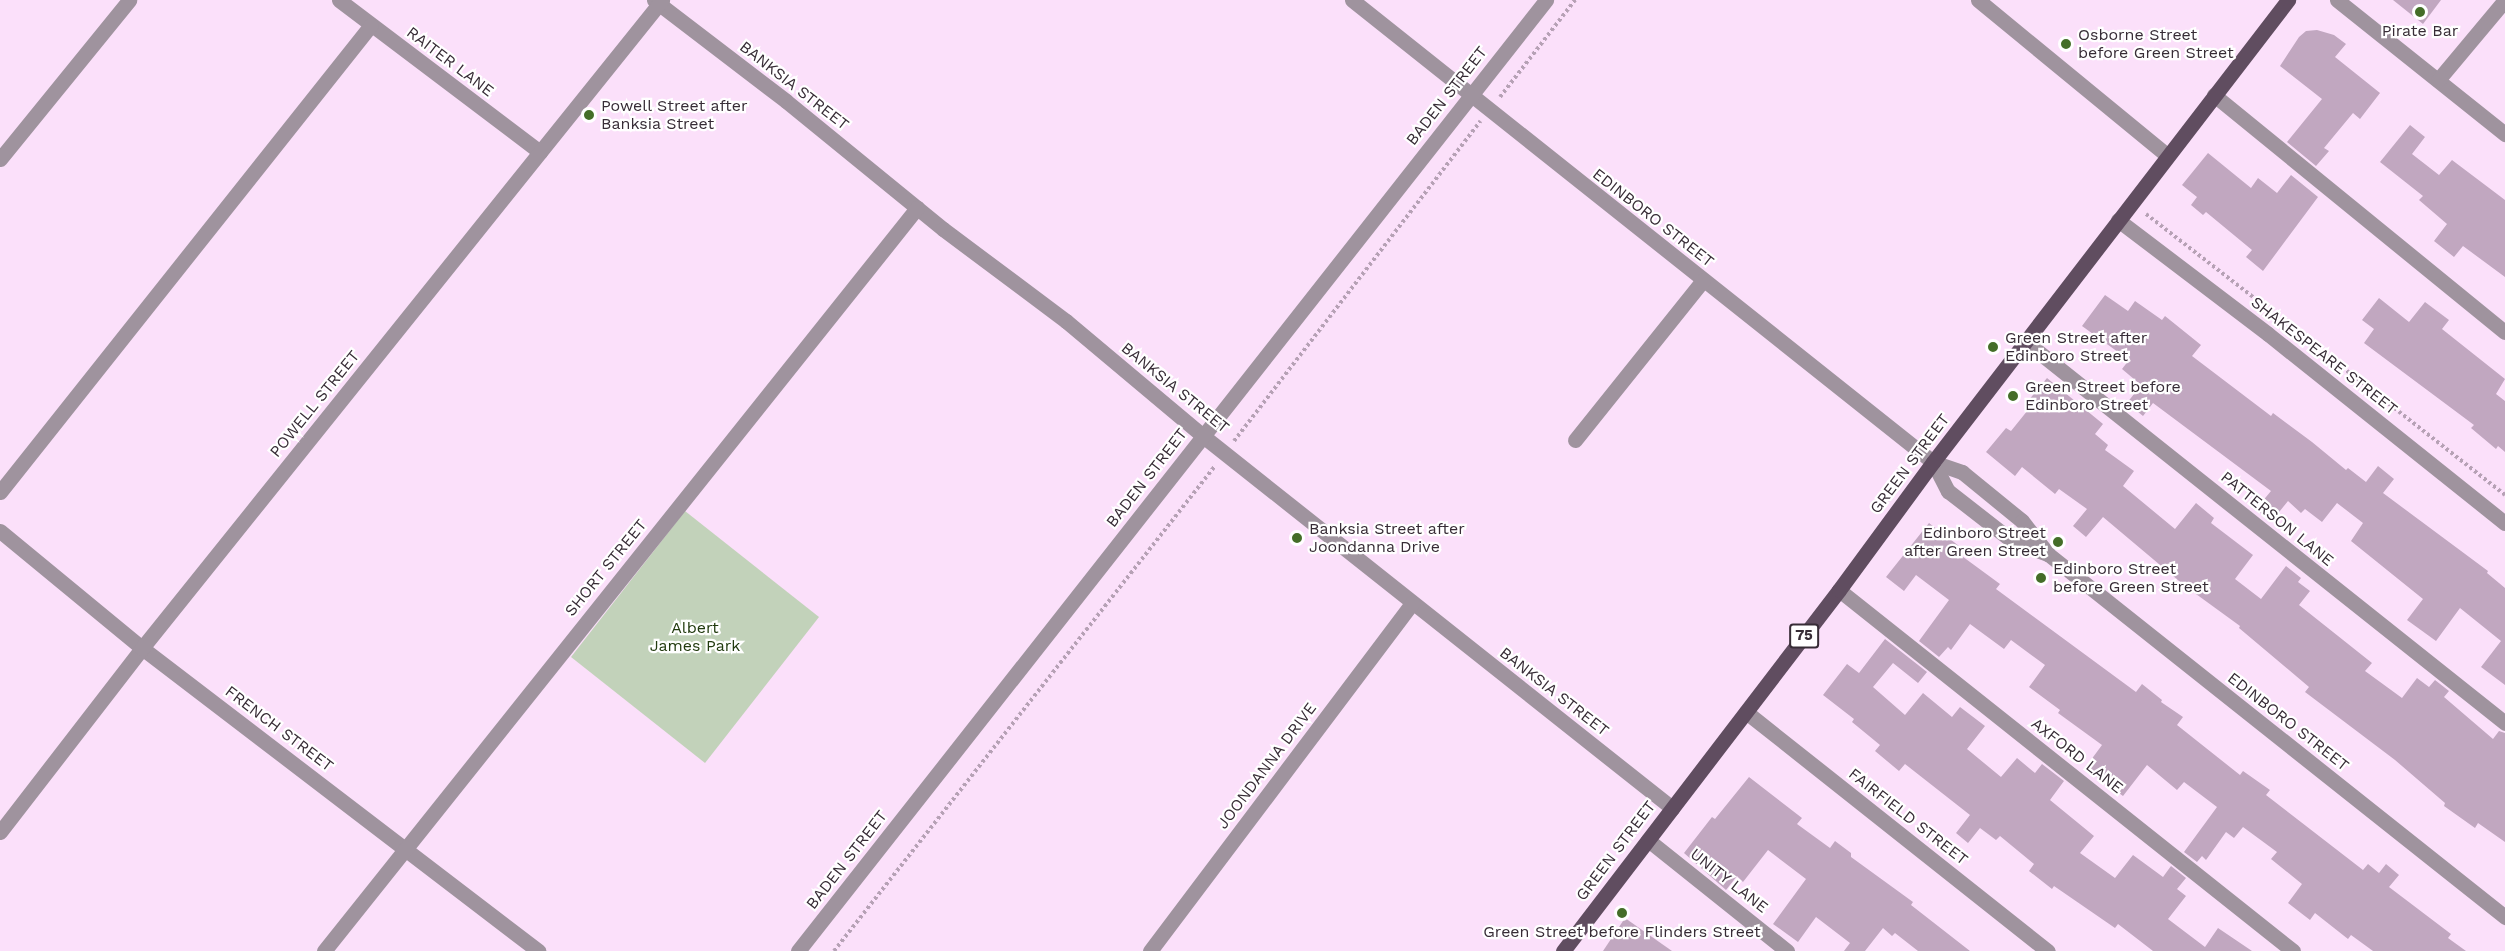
<!DOCTYPE html>
<html>
<head>
<meta charset="utf-8">
<style>
	body { margin:0 }
	#map { position:relative; width:2505px; height:951px; overflow:hidden; background:#fbe0fa; font-family:"Work Sans",sans-serif }
	div>[style] { position:absolute }
	[style*='--x'] { left:calc(var(--x)*1px); top:calc(var(--y)*1px); width:calc(var(--w)*1px); rotate:calc(var(--a)*1deg) }
	.green>* { inset:0; background:#c2d2ba }
	.building>* { inset:0; background:#c1a7c0 }
	.path>* { height:4px; margin-top:-2px; transform-origin:0; background:repeating-linear-gradient(90deg,#b6a1b5 0 3px,transparent 0 6px) }
	.minor>* { height:15px; margin:-7.5px; padding:0 7.5px; transform-origin:7.5px; border-radius:7.5px; background:#9f939e }
	.major>* { height:15px; margin:-7.5px; padding:0 7.5px; transform-origin:7.5px; border-radius:7.5px; background:#604d60 }
	.dots>* { width:16px; height:16px; translate:-50% -50%; box-sizing:border-box; border:3px solid #fff; border-radius:50% }
	span { translate:-50% -50%; white-space:nowrap; text-align:center; line-height:1.15; -webkit-text-stroke:4.5px #fff; paint-order:stroke }
	.shield-label span { padding:2px 4px; background:#fff; border:2px solid; border-radius:4px; -webkit-text-stroke-width:0 }
	.shield-label { font-size:15px; color:#372c36; font-weight:700 }
	.poi-label { font-size:16px; color:#372c36 }
	.left { translate:0 -50%; text-align:left }
	.right { translate:-100% -50%; text-align:right }
	.street-label { font-size:16px; color:#372c36 }
	.park-label { font-size:16px; color:#223b0f }
</style>
</head>
<body>
<div id="map">
	<div class="green">
		<div style="clip-path:polygon(685px 511px,819px 617px,705px 763px,571px 657px)"></div>
	</div>
	<div class="building">
		<div style="clip-path:polygon(2393px 0,2441px 0,2423px 24px)"></div>
		<div style="clip-path:polygon(2317px 30px,2334px 35px,2346px 44px,2335px 57px,2380px 93px,2360px 119px,2353px 113px,2324px 148px,2329px 151px,2316px 166px,2287px 142px,2322px 99px,2280px 66px,2299px 37px,2306px 31px)"></div>
		<div style="clip-path:polygon(2410px 125px,2425px 137px,2412px 154px,2439px 175px,2452px 160px,2505px 200px,2505px 277px,2463px 246px,2454px 257px,2434px 241px,2447px 224px,2419px 200px,2423px 196px,2380px 162px)"></div>
		<div style="clip-path:polygon(2208px 153px,2251px 188px,2258px 178px,2277px 193px,2291px 175px,2318px 197px,2263px 271px,2246px 257px,2252px 250px,2206px 212px,2203px 215px,2191px 205px,2197px 197px,2182px 185px)"></div>
		<div style="clip-path:polygon(2105px 295px,2128px 311px,2135px 301px,2162px 320px,2165px 316px,2201px 345px,2192px 356px,2271px 416px,2273px 413px,2312px 442px,2346px 470px,2348px 468px,2366px 482px,2378px 466px,2394px 479px,2383px 493px,2488px 571px,2487px 573px,2505px 588px,2505px 685px,2481px 667px,2501px 641px,2460px 608px,2436px 641px,2407px 620px,2423px 599px,2351px 541px,2363px 523px,2337px 503px,2322px 522px,2305px 509px,2301px 513px,2288px 501px,2271px 522px,2256px 509px,2271px 491px,2153px 403px,2143px 416px,2127px 403px,2141px 385px,2122px 369px,2129px 360px,2082px 326px)"></div>
		<div style="clip-path:polygon(2379px 298px,2409px 322px,2425px 302px,2449px 320px,2442px 329px,2505px 379px,2496px 394px,2505px 401px,2505px 452px,2498px 446px,2496px 449px,2471px 428px,2474px 425px,2364px 343px,2374px 329px,2362px 320px)"></div>
		<div style="clip-path:polygon(2047px 378px,2103px 424px,2095px 434px,2108px 445px,2105px 450px,2134px 471px,2123px 486px,2175px 529px,2196px 503px,2214px 518px,2211px 523px,2253px 555px,2235px 579px,2261px 599px,2286px 566px,2301px 578px,2298px 582px,2310px 591px,2299px 605px,2372px 663px,2365px 671px,2402px 698px,2417px 678px,2429px 687px,2435px 680px,2449px 691px,2444px 697px,2493px 739px,2499px 731px,2505px 733px,2505px 842px,2478px 823px,2475px 828px,2444px 806px,2445px 803px,2395px 760px,2305px 692px,2309px 687px,2239px 628px,2240px 626px,2185px 586px,2103px 517px,2086px 537px,2073px 526px,2087px 509px,2059px 489px,2055px 494px,2022px 467px,2015px 476px,1986px 452px,2006px 428px,2011px 431px,2032px 405px,2028px 401px)"></div>
		<div style="clip-path:polygon(1929px 523px,1959px 546px,1955px 551px,2000px 584px,1996px 589px,2136px 692px,2142px 684px,2162px 700px,2161px 702px,2183px 717px,2177px 725px,2240px 775px,2243px 771px,2270px 790px,2266px 795px,2363px 870px,2368px 864px,2379px 873px,2386px 864px,2399px 875px,2389px 887px,2451px 934px,2448px 938px,2466px 951px,2373px 951px,2351px 935px,2348px 939px,2315px 913px,2310px 920px,2288px 903px,2302px 884px,2271px 859px,2277px 852px,2243px 827px,2234px 838px,2226px 832px,2206px 860px,2202px 856px,2197px 862px,2184px 852px,2217px 807px,2184px 782px,2177px 790px,2147px 765px,2123px 796px,2085px 768px,2102px 745px,2058px 713px,2060px 710px,2029px 687px,2045px 665px,2011px 640px,2004px 649px,1970px 624px,1951px 650px,1948px 647px,1939px 657px,1919px 641px,1949px 600px,1916px 575px,1904px 591px,1886px 577px)"></div>
		<div style="clip-path:polygon(1885px 639px,1927px 672px,1918px 683px,1893px 663px,1873px 687px,1905px 715px,1923px 693px,1952px 717px,1960px 707px,1985px 726px,1967px 749px,2001px 777px,2017px 758px,2035px 773px,2042px 764px,2064px 781px,2050px 800px,2094px 836px,2080px 853px,2115px 878px,2133px 855px,2163px 877px,2171px 866px,2186px 878px,2177px 889px,2186px 896px,2168px 919px,2205px 947px,2218px 928px,2252px 951px,2153px 951px,2118px 924px,2115px 928px,2054px 886px,2052px 889px,2029px 871px,2034px 864px,2000px 836px,1996px 840px,1980px 828px,1968px 843px,1956px 833px,1970px 815px,1905px 764px,1899px 771px,1875px 751px,1880px 745px,1852px 722px,1854px 719px,1823px 695px,1847px 664px,1859px 673px)"></div>
		<div style="clip-path:polygon(1749px 777px,1802px 818px,1797px 824px,1830px 848px,1835px 841px,1851px 853px,1851px 857px,1913px 902px,1911px 905px,1970px 951px,1918px 951px,1895px 933px,1892px 936px,1883px 928px,1865px 951px,1844px 951px,1850px 943px,1816px 917px,1798px 942px,1773px 924px,1806px 879px,1768px 850px,1743px 882px,1737px 876px,1726px 890px,1684px 853px,1712px 817px,1715px 819px)"></div>
		<div style="clip-path:polygon(1625px 918px,1672px 951px,1603px 951px)"></div>
	</div>
	<div class="path">
		<div style="--x:1500;--y:97;--w:123;--a:-52.3"></div>
		<div style="--x:2146;--y:214;--w:142;--a:37.8"></div>
		<div style="--x:2328;--y:356;--w:225;--a:38.1"></div>
		<div style="--x:1234;--y:441;--w:404;--a:-52.4"></div>
		<div style="--x:834;--y:951;--w:617;--a:-51.85"></div>
	</div>
	<div class="minor">
		<div style="--x:339;--y:0;--w:252;--a:37.1"></div>
		<div style="--x:654;--y:0;--w:166;--a:37.4"></div>
		<div style="--x:786;--y:101;--w:203;--a:39.2"></div>
		<div style="--x:943;--y:229;--w:154;--a:36.8"></div>
		<div style="--x:1066;--y:321;--w:179;--a:40"></div>
		<div style="--x:1203;--y:436;--w:599;--a:38.42"></div>
		<div style="--x:1352;--y:0;--w:742;--a:38.49"></div>
		<div style="--x:1933;--y:462;--w:31;--a:19"></div>
		<div style="--x:1962;--y:472;--w:77;--a:39.2"></div>
		<div style="--x:2022;--y:521;--w:42;--a:51.8"></div>
		<div style="--x:2048;--y:554;--w:584;--a:38.46"></div>
		<div style="--x:1978;--y:0;--w:244;--a:39.4"></div>
		<div style="--x:2337;--y:0;--w:215;--a:38.6"></div>
		<div style="--x:2438;--y:80;--w:104;--a:-50.1"></div>
		<div style="--x:2214;--y:95;--w:375;--a:39.2"></div>
		<div style="--x:0;--y:159;--w:205;--a:-50.9"></div>
		<div style="--x:2118;--y:220;--w:188;--a:37.2"></div>
		<div style="--x:2268;--y:334;--w:303;--a:38.6"></div>
		<div style="--x:2026;--y:342;--w:612;--a:38.5"></div>
		<div style="--x:1575;--y:440;--w:205;--a:-51.3"></div>
		<div style="--x:1933;--y:462;--w:33;--a:63"></div>
		<div style="--x:1948;--y:491;--w:80;--a:37.9"></div>
		<div style="--x:2011;--y:540;--w:40;--a:21"></div>
		<div style="--x:0;--y:492;--w:596;--a:-51.54"></div>
		<div style="--x:0;--y:531;--w:184;--a:39.5"></div>
		<div style="--x:142;--y:648;--w:499;--a:37.4"></div>
		<div style="--x:1839;--y:590;--w:580;--a:38.49"></div>
		<div style="--x:1746;--y:712;--w:385;--a:38.4"></div>
		<div style="--x:0;--y:832;--w:232;--a:-52.3"></div>
		<div style="--x:142;--y:648;--w:831;--a:-51.25"></div>
		<div style="--x:1648;--y:840;--w:178;--a:38.6"></div>
		<div style="--x:324;--y:951;--w:951;--a:-51.41"></div>
		<div style="--x:798;--y:951;--w:1210;--a:-51.81"></div>
		<div style="--x:1150;--y:951;--w:436;--a:-53"></div>
	</div>
	<div class="major">
		<div style="--x:1563;--y:951;--w:454;--a:-52.6"></div>
		<div style="--x:1839;--y:590;--w:159;--a:-53.7"></div>
		<div style="--x:1933;--y:462;--w:583;--a:-52.46"></div>
	</div>
	<div class="dots">
		<div style="left:2420px;top:12px;background:#446d28"></div>
		<div style="left:2066px;top:44px;background:#446d28"></div>
		<div style="left:589px;top:115px;background:#446d28"></div>
		<div style="left:1993px;top:347px;background:#446d28"></div>
		<div style="left:2013px;top:396px;background:#446d28"></div>
		<div style="left:1297px;top:538px;background:#446d28"></div>
		<div style="left:2058px;top:542px;background:#446d28"></div>
		<div style="left:2041px;top:578px;background:#446d28"></div>
		<div style="left:1622px;top:913px;background:#446d28"></div>
	</div>
	<div class="shield-label">
		<span style="left:1804px;top:636px">75</span>
	</div>
	<div class="poi-label">
		<span style="left:2420px;top:31px">Pirate Bar</span>
		<span class="left" style="left:2078px;top:44px">Osborne Street<br>before Green Street</span>
		<span class="left" style="left:601px;top:115px">Powell Street after<br>Banksia Street</span>
		<span class="left" style="left:2005px;top:347px">Green Street after<br>Edinboro Street</span>
		<span class="left" style="left:2025px;top:396px">Green Street before<br>Edinboro Street</span>
		<span class="left" style="left:1309px;top:538px">Banksia Street after<br>Joondanna Drive</span>
		<span class="right" style="left:2046px;top:542px">Edinboro Street<br>after Green Street</span>
		<span class="left" style="left:2053px;top:578px">Edinboro Street<br>before Green Street</span>
		<span style="left:1622px;top:932px">Green Street before Flinders Street</span>
	</div>
	<div class="street-label">
		<span style="left:450px;top:62px;rotate:37deg">RAITER LANE</span>
		<span style="left:794px;top:86px;rotate:38deg">BANKSIA STREET</span>
		<span style="left:1447px;top:96px;rotate:-52deg">BADEN STREET</span>
		<span style="left:1653px;top:218px;rotate:38deg">EDINBORO STREET</span>
		<span style="left:2324px;top:356px;rotate:38deg">SHAKESPEARE STREET</span>
		<span style="left:1175px;top:388px;rotate:39deg">BANKSIA STREET</span>
		<span style="left:315px;top:404px;rotate:-51deg">POWELL STREET</span>
		<span style="left:1910px;top:464px;rotate:-53deg">GREEN STREET</span>
		<span style="left:1147px;top:478px;rotate:-52deg">BADEN STREET</span>
		<span style="left:2277px;top:519px;rotate:39deg">PATTERSON LANE</span>
		<span style="left:606px;top:568px;rotate:-51deg">SHORT STREET</span>
		<span style="left:1554px;top:692px;rotate:38deg">BANKSIA STREET</span>
		<span style="left:2288px;top:722px;rotate:38deg">EDINBORO STREET</span>
		<span style="left:279px;top:729px;rotate:37deg">FRENCH STREET</span>
		<span style="left:2077px;top:756px;rotate:38deg">AXFORD LANE</span>
		<span style="left:1267px;top:766px;rotate:-53deg">JOONDANNA DRIVE</span>
		<span style="left:1908px;top:817px;rotate:38deg">FAIRFIELD STREET</span>
		<span style="left:1616px;top:851px;rotate:-53deg">GREEN STREET</span>
		<span style="left:847px;top:860px;rotate:-52deg">BADEN STREET</span>
		<span style="left:1729px;top:881px;rotate:38deg">UNITY LANE</span>
	</div>
	<div class="park-label">
		<span style="left:695px;top:637px">Albert<br>James Park</span>
	</div>
</div>
</body>
</html>
